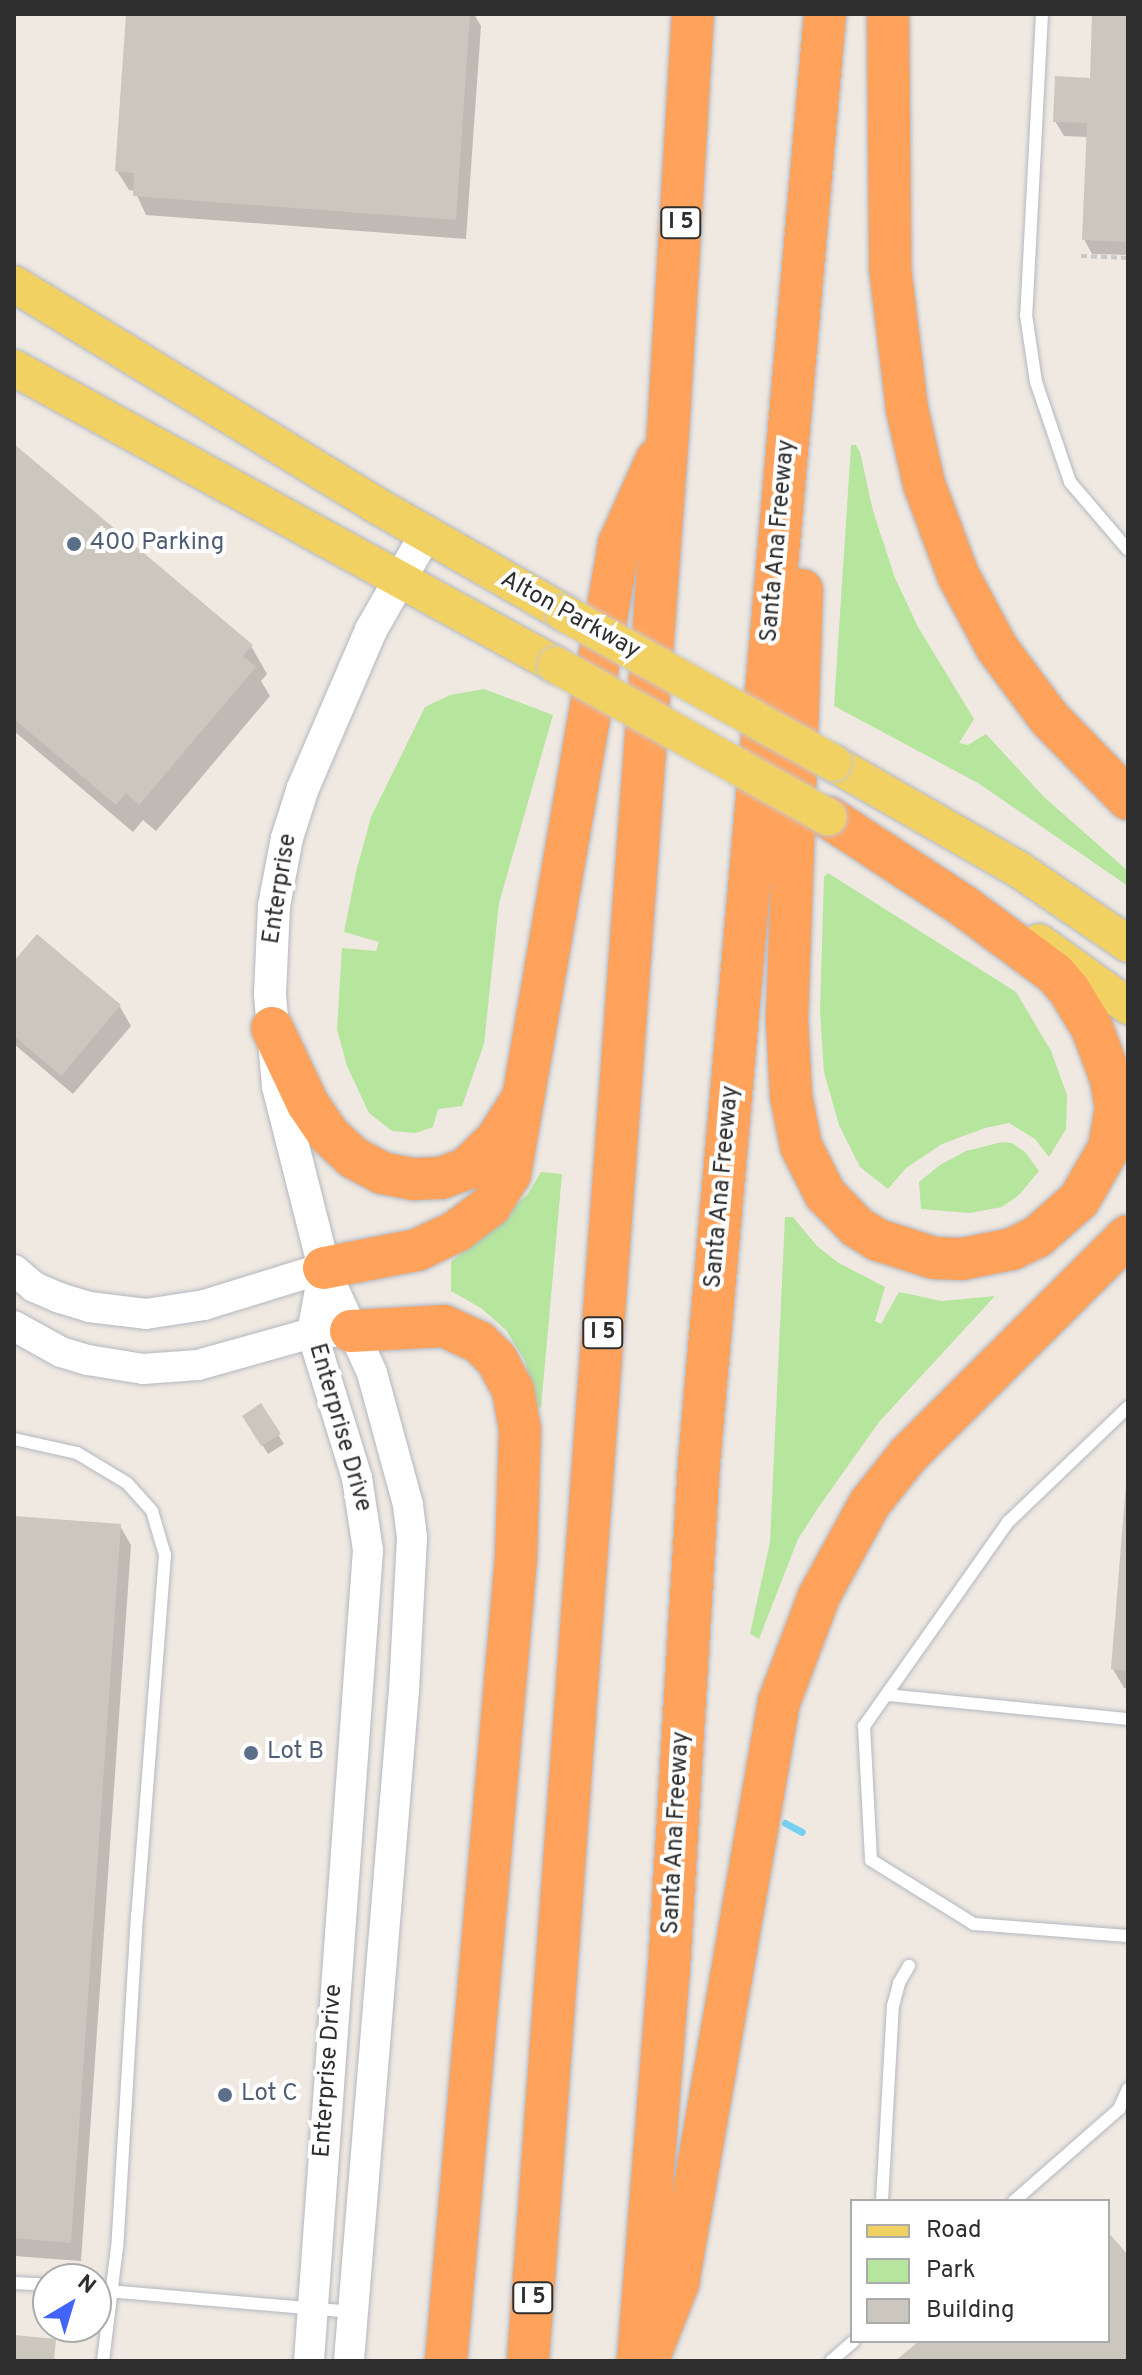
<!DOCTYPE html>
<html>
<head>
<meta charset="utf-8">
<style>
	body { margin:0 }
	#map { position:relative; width:1142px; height:2375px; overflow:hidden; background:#efe9e1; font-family:Overpass,sans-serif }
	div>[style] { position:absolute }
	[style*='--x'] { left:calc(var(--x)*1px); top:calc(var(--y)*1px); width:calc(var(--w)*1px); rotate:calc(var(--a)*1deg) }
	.green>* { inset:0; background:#b6e59e }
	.shadow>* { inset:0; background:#0003 }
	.stream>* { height:7px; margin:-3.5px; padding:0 3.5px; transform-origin:3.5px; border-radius:3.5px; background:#75cff0 }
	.building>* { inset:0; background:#cbc7bf }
	.path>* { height:4px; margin-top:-2px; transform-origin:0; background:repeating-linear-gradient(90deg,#c9c9c9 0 6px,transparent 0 10px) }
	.roads { filter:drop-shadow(0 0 2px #b4b7c1) drop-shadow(0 0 2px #b4b7c1) }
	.service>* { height:12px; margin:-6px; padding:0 6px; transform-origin:6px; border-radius:6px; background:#fff }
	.tertiary>* { height:30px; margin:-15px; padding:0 15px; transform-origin:15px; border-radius:15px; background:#fff }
	.secondary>* { height:32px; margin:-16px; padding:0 16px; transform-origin:16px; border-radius:16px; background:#fff }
	.primary>* { height:36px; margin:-18px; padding:0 18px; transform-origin:18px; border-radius:18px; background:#f2d163 }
	.motorway>* { height:42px; margin:-21px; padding:0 21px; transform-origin:21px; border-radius:21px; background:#ffa35c }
	.bridges { filter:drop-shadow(0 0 2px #c9c9c9) drop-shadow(0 0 2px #c9c9c9) }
	.primary-bridge>* { height:36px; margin:-18px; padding:0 18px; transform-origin:18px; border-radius:18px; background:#f2d163 }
	.dots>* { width:22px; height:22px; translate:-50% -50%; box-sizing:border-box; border:4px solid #fff; border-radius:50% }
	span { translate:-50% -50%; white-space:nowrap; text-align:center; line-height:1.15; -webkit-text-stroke:8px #fff; paint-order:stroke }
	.shield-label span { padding:2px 6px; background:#fff; border:2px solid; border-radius:6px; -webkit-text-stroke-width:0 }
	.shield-label { font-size:22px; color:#2e2e2e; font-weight:700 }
	.street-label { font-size:24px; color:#2e2e2e }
	.service-label { font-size:24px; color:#4e5e75 }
	.left { translate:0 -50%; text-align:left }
	.frame { position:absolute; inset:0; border:16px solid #2e2e2e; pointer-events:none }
	.legend { position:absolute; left:850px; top:2199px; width:260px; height:144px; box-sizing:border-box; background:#fff; border:2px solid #ababab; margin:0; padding:10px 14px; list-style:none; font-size:24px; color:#2e2e2e }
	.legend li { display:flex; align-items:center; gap:16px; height:40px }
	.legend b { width:40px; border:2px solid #ababab }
	.north { position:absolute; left:32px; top:2263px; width:80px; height:80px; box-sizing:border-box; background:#fff; border:2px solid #ababab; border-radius:50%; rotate:38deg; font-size:22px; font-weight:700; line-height:32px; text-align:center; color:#2e2e2e }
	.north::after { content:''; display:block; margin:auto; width:28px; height:36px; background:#4264fb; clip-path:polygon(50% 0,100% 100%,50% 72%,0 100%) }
</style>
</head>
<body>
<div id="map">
	<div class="green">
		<div style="clip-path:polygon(851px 445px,856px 445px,860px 452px,873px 511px,895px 578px,918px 627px,974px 719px,959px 743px,968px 745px,986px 734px,1044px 797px,1128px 871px,1128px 886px,978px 783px,834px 706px)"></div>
		<div style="clip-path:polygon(484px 689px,553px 715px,499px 903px,484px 1044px,462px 1106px,438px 1109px,433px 1127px,416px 1133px,392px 1131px,369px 1113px,347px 1066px,337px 1029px,342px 948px,376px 951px,379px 942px,344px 932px,356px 872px,371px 817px,425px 707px,450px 695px)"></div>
		<div style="clip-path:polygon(828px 873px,1016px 992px,1051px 1051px,1067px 1095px,1066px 1129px,1049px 1157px,1035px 1139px,1009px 1123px,985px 1128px,942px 1144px,906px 1168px,888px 1189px,860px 1167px,839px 1125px,824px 1072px,820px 1011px,824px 877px)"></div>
		<div style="clip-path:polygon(1002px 1142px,1012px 1143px,1025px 1152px,1039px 1171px,1019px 1195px,1002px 1207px,970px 1213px,921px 1209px,919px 1182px,940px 1165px,966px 1151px)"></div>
		<div style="clip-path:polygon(541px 1172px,562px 1174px,541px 1408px,536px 1406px,525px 1361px,506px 1330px,481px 1308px,451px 1291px,451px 1262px,528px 1194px)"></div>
		<div style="clip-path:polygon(785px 1217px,793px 1217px,817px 1246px,837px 1262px,885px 1287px,875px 1321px,881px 1324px,899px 1292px,942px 1301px,995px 1296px,879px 1422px,818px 1508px,798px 1539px,759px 1639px,750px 1634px,770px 1542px)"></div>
	</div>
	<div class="shadow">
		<div style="clip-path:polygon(128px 14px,474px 14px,481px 26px,466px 239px,146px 215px,135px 191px,129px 190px,117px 171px)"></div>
		<div style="clip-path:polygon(1094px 14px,1128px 14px,1128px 255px,1092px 254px,1084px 239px,1088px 137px,1064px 136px,1055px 121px,1092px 80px)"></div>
		<div style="clip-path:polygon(14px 446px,251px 646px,267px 674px,261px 681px,270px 696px,156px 831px,143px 820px,133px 832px,14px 731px)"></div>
		<div style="clip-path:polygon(14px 964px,120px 1007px,131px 1026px,73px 1094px,14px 1044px)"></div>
		<div style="clip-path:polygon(260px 1406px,284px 1444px,268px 1454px,244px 1416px)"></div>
		<div style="clip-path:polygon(1128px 1481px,1128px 1689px,1124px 1688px,1113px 1669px)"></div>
		<div style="clip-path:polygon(14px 1519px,120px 1526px,131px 1545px,81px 2261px,14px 2256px)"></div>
	</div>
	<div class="stream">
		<div style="--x:785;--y:1823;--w:19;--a:28"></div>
	</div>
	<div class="building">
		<div style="clip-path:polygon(126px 14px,470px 14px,456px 220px,133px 196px,134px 173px,115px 171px)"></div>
		<div style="clip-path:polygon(1092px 14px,1128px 14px,1128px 242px,1082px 240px,1087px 123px,1053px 122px,1055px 76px,1090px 78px)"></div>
		<div style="clip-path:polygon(14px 444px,253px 645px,243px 656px,256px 667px,139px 805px,126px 793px,116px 805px,14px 719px)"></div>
		<div style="clip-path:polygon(37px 934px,121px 1005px,61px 1076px,14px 1036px,14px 961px)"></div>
		<div style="clip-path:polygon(261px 1403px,281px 1434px,261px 1446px,242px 1416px)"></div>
		<div style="clip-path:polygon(1126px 1484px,1128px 1484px,1128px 1671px,1111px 1669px)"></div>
		<div style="clip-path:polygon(14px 1516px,121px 1524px,71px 2243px,14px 2238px)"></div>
		<div style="clip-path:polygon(1108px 2232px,1128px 2255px,1128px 2361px,895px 2361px,919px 2341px,1108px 2341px)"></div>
		<div style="clip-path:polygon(14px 2335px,56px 2339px,54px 2361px,14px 2361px)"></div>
	</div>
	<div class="path">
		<div style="--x:1081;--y:256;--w:47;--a:2.4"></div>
	</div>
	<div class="roads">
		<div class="service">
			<div style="--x:1042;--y:14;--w:301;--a:93"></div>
			<div style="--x:1026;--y:315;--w:68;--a:81.5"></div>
			<div style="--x:1036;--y:382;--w:106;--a:71.2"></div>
			<div style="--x:1070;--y:482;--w:89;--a:49.5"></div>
			<div style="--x:1128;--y:1407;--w:166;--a:136.2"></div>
			<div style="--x:1008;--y:1522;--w:250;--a:125.2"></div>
			<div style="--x:864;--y:1726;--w:134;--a:87"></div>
			<div style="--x:871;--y:1860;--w:121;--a:31.9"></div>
			<div style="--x:974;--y:1924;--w:154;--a:4.5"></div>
			<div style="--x:14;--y:1439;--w:65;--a:12.5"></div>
			<div style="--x:77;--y:1453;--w:58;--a:31"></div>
			<div style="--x:127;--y:1483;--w:38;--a:48"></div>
			<div style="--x:152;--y:1511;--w:46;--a:73.5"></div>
			<div style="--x:165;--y:1555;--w:361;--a:94.4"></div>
			<div style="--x:137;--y:1915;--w:333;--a:93.4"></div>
			<div style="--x:117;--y:2247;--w:115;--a:97"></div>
			<div style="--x:887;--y:1695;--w:242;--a:5.7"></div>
			<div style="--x:882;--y:2201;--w:195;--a:-86.8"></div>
			<div style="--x:893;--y:2006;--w:24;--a:-75"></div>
			<div style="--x:899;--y:1983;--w:20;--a:-60"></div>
			<div style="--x:1014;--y:2201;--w:140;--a:-41.2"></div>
			<div style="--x:1119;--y:2109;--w:22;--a:-66"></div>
			<div style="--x:14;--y:2283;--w:34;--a:3"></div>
			<div style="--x:96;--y:2290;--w:258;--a:4.9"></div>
			<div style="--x:831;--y:2361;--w:30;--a:-41"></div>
		</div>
		<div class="tertiary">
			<div style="--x:324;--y:1268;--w:115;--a:65.4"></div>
			<div style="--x:372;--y:1373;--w:137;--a:74.7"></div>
			<div style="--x:408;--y:1505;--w:33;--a:83"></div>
			<div style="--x:412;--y:1538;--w:152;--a:93"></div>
			<div style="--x:404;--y:1690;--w:673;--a:94.69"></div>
			<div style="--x:14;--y:1270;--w:26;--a:40"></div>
			<div style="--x:34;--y:1287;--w:28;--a:23"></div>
			<div style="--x:60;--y:1298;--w:30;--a:17"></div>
			<div style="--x:89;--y:1307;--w:57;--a:7"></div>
			<div style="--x:146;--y:1314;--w:59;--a:-8.8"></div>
			<div style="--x:204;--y:1305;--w:126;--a:-17.1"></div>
			<div style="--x:14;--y:1326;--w:54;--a:29"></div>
			<div style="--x:61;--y:1352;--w:28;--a:17"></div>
			<div style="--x:88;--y:1360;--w:56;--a:9.3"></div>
			<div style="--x:143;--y:1369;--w:55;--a:-4.2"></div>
			<div style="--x:198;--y:1365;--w:118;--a:-15.7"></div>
			<div style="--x:312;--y:1333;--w:21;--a:-3"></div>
			<div style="--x:309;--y:2361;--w:813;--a:-85.84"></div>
			<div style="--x:368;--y:1550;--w:73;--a:-98.7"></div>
			<div style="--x:357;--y:1478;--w:152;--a:-107.2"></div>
			<div style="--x:312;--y:1333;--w:66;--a:-79.5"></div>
		</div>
		<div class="secondary">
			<div style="--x:324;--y:1268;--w:188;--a:-104.2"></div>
			<div style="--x:278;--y:1086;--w:92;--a:-95"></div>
			<div style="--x:270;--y:994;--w:88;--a:-87.4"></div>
			<div style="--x:274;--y:906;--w:69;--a:-79.2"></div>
			<div style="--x:287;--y:838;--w:52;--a:-72.3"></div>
			<div style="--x:303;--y:788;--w:172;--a:-66.7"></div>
			<div style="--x:371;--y:630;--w:111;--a:-60.2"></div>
		</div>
		<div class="primary">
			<div style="--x:14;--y:284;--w:422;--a:31.4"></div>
			<div style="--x:374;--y:504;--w:219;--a:29.8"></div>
			<div style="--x:14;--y:368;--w:618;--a:28.72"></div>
			<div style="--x:833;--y:763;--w:213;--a:29.8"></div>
			<div style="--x:1018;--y:869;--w:133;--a:34.3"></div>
			<div style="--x:1039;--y:942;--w:110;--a:35.7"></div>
		</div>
		<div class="motorway">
			<div style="--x:888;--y:14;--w:254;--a:89.5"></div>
			<div style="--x:890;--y:268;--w:142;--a:83.1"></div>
			<div style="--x:907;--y:409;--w:77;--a:77.2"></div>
			<div style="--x:924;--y:484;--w:97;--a:69.5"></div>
			<div style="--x:958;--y:575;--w:83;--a:61.9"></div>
			<div style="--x:997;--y:648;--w:87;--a:53.4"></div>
			<div style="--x:1049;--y:718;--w:113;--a:45.7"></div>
			<div style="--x:802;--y:590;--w:429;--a:92"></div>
			<div style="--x:787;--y:1019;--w:77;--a:87"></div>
			<div style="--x:791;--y:1096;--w:51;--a:78.7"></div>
			<div style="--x:801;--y:1146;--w:54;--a:63.4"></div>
			<div style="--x:825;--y:1194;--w:46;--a:45.9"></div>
			<div style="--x:857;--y:1227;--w:25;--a:32"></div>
			<div style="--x:878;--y:1240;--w:59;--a:17.8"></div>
			<div style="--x:934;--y:1258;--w:28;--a:2"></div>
			<div style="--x:962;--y:1259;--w:51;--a:-11.3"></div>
			<div style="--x:1012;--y:1249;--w:28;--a:-26"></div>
			<div style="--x:1037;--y:1237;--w:56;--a:-41.4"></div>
			<div style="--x:1079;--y:1200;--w:60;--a:-60"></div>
			<div style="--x:1109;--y:1148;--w:41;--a:-80.1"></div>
			<div style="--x:1116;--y:1108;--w:29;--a:-100"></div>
			<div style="--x:1111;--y:1079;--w:54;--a:-110.4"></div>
			<div style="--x:1092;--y:1028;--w:44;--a:-121.2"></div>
			<div style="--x:1069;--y:990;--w:23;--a:-131"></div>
			<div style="--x:1054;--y:973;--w:114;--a:-143.5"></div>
			<div style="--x:962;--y:905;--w:160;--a:-146.7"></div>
			<div style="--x:272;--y:1028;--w:84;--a:64.7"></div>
			<div style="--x:308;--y:1104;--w:36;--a:56"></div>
			<div style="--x:328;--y:1134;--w:35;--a:43"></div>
			<div style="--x:354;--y:1158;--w:32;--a:28"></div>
			<div style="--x:382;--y:1173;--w:33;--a:11"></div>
			<div style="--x:414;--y:1179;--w:27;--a:-2"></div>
			<div style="--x:441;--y:1178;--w:27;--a:-20"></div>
			<div style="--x:466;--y:1169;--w:43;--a:-44.1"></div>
			<div style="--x:497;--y:1139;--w:40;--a:-58"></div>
			<div style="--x:324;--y:1268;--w:95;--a:-11"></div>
			<div style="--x:417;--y:1250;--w:44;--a:-25.4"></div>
			<div style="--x:457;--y:1231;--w:41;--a:-37.1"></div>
			<div style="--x:490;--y:1206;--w:38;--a:-58"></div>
			<div style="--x:510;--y:1174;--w:639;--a:-80.18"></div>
			<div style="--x:619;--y:544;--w:93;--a:-65.9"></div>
			<div style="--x:351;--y:1331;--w:93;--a:-3.1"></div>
			<div style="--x:444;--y:1326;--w:38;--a:25"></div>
			<div style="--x:479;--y:1342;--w:25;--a:45"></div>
			<div style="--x:497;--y:1360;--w:34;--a:62"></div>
			<div style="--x:513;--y:1390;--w:40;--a:80"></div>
			<div style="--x:520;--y:1429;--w:129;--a:91.8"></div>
			<div style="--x:516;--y:1558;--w:806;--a:94.98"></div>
			<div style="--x:651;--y:2352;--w:74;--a:-68.6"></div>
			<div style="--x:678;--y:2283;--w:590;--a:-80.14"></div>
			<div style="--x:779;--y:1702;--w:113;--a:-69.3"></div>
			<div style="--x:819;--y:1596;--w:106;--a:-61.3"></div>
			<div style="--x:870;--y:1503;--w:61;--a:-51.6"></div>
			<div style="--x:908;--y:1455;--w:310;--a:-44.9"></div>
			<div style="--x:528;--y:2361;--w:1933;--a:-85.85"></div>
			<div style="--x:668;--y:433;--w:420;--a:-86.6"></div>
			<div style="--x:638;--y:2361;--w:393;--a:-85.5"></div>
			<div style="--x:669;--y:1969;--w:507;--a:-86.61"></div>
			<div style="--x:699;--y:1463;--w:1454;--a:-85.03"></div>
		</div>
	</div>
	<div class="bridges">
		<div class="primary-bridge">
			<div style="--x:564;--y:613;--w:308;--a:29.1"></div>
			<div style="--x:556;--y:665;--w:312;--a:29.2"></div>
		</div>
	</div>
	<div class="dots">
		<div style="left:74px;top:544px;background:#5c6f8a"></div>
		<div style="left:251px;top:1753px;background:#5c6f8a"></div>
		<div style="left:225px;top:2095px;background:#5c6f8a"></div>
	</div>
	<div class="shield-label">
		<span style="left:681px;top:223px">I 5</span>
		<span style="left:603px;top:1333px">I 5</span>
		<span style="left:533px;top:2298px">I 5</span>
	</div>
	<div class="street-label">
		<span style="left:779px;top:541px;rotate:-85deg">Santa Ana Freeway</span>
		<span style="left:570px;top:616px;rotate:29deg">Alton Parkway</span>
		<span style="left:281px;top:889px;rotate:-81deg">Enterprise</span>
		<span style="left:723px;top:1187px;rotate:-85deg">Santa Ana Freeway</span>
		<span style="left:339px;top:1428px;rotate:74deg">Enterprise Drive</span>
		<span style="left:677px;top:1833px;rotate:-87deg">Santa Ana Freeway</span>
		<span style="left:329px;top:2071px;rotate:-86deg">Enterprise Drive</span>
	</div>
	<div class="service-label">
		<span class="left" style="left:90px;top:544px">400 Parking</span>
		<span class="left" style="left:267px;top:1753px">Lot B</span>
		<span class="left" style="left:241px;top:2095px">Lot C</span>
	</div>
	<div class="frame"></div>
	<ul class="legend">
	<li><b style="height:10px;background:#f2d163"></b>Road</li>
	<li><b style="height:22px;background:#b6e59e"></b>Park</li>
	<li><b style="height:22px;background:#cbc7bf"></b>Building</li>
	</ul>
	<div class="north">N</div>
</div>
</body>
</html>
